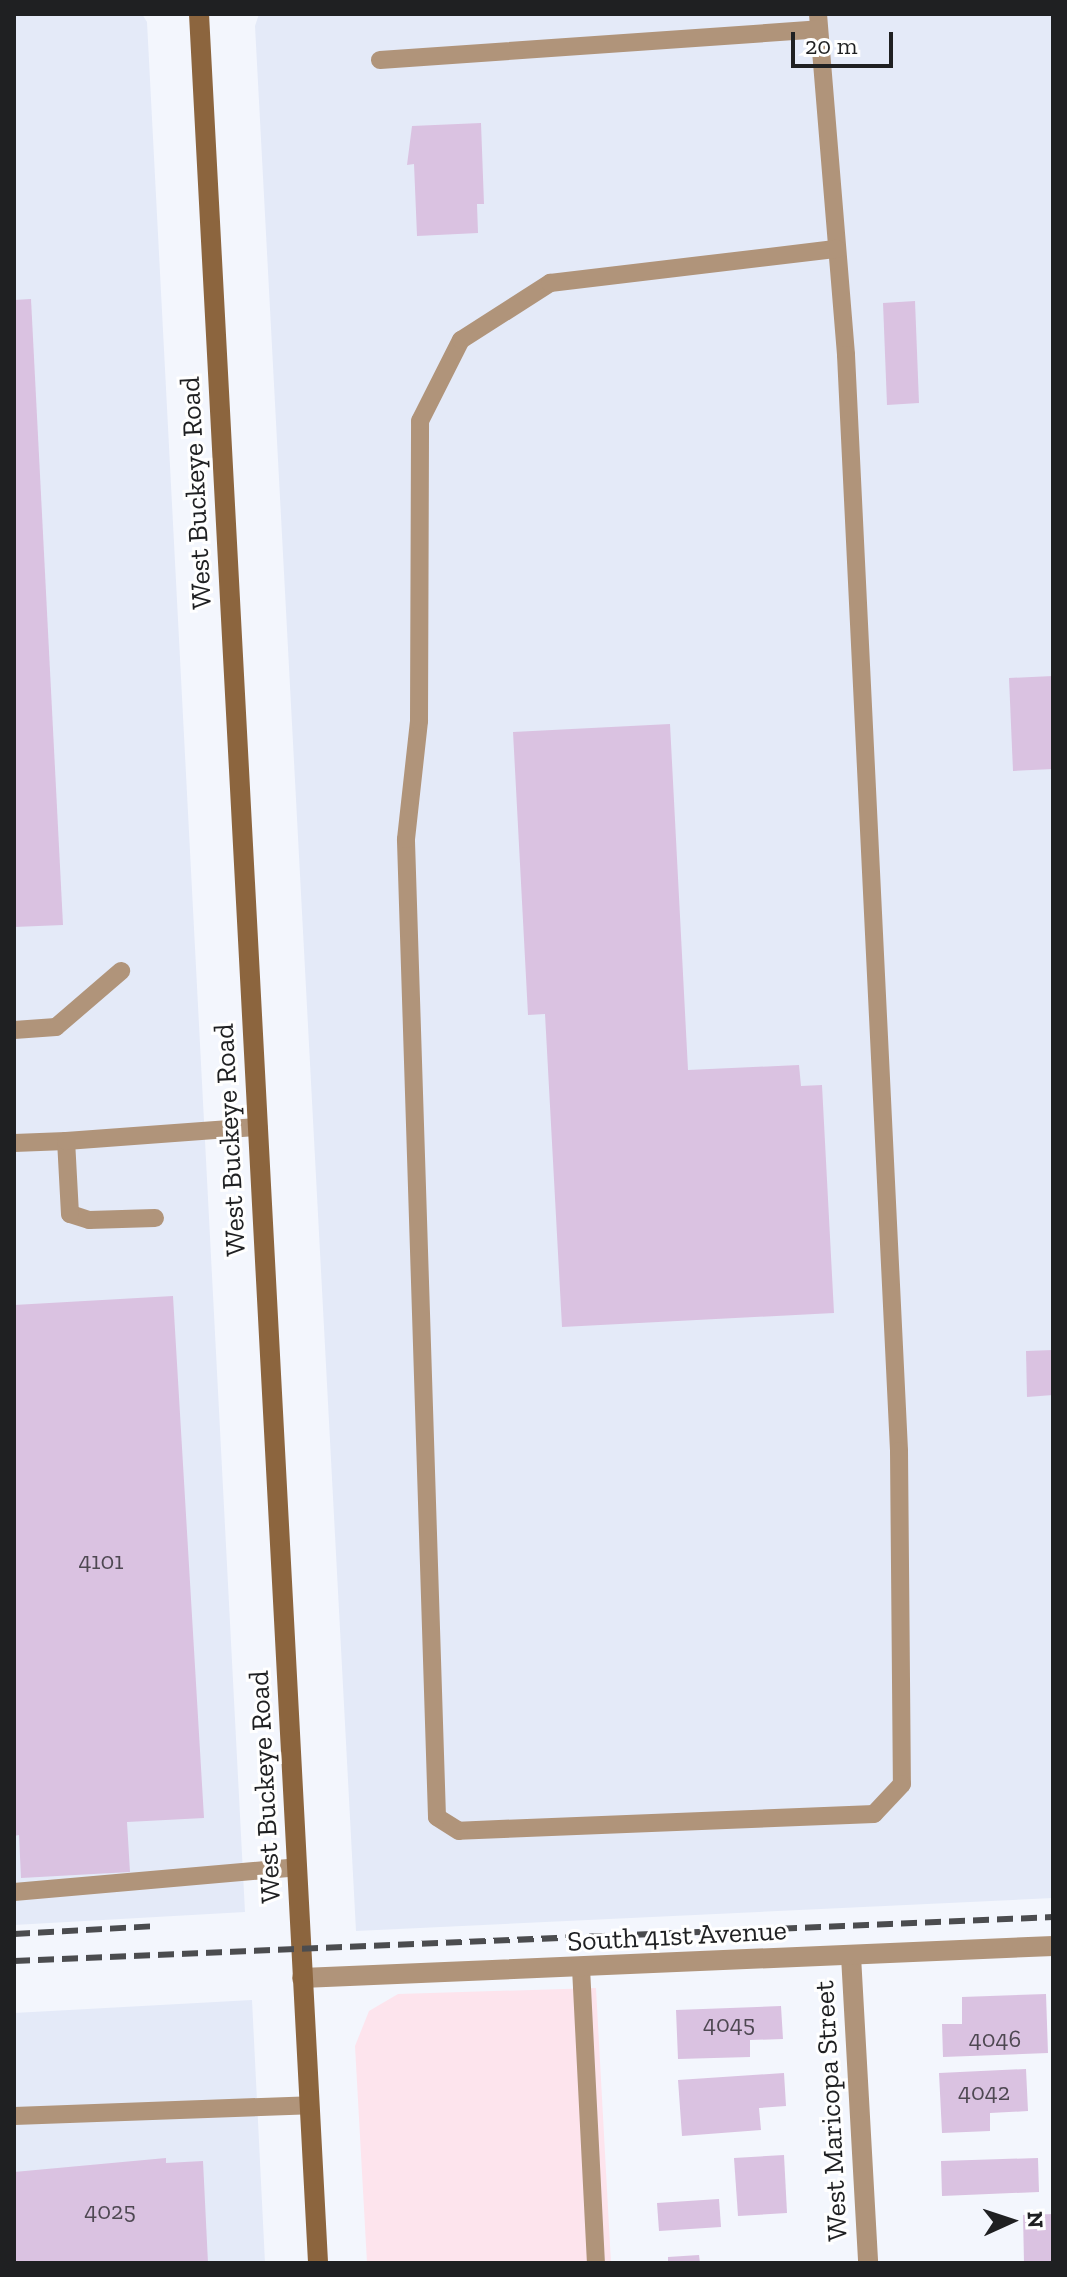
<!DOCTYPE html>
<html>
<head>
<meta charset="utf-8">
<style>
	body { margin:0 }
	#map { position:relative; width:1067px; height:2277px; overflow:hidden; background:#f3f6fd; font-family:"Zilla Slab",serif }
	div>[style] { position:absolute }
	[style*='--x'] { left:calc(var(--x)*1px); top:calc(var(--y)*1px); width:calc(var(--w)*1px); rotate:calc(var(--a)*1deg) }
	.commercial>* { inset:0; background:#fde4ed }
	.built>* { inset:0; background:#e4eaf8 }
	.building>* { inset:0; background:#dac2e1 }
	.lane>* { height:18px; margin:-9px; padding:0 9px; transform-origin:9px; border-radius:9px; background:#b0947a }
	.street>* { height:20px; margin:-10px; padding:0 10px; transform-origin:10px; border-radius:10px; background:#b0947a }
	.secondary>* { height:20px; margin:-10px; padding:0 10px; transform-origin:10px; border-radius:10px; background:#8c653e }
	.rail>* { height:6px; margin-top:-3px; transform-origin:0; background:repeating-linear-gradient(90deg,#4b4c4f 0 16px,transparent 0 24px) }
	span { translate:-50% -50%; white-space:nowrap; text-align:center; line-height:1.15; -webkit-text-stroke:6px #fff; paint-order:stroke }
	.number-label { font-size:24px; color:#4e4852 }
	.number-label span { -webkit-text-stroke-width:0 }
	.street-label { font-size:28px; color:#1f2022 }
	.frame { position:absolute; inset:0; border:16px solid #1f2022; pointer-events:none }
	.north { position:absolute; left:971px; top:2181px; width:80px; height:80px; -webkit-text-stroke:6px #fff; paint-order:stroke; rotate:87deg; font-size:22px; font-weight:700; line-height:32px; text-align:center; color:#1f2022 }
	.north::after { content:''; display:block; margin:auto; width:28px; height:36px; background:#1f2022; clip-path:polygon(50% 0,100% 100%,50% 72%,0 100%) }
	.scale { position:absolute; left:791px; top:32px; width:102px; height:36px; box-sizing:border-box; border:4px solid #1f2022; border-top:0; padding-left:10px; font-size:24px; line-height:28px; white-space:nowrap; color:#1f2022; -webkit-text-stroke:6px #fff; paint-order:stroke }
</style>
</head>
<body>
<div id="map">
	<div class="commercial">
		<div style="clip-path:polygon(596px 1988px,611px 2263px,367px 2263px,355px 2046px,369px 2011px,398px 1994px)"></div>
	</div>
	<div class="built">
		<div style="clip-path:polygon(14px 14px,142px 14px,147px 22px,245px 1912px,14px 1925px)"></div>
		<div style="clip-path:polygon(259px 14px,1053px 14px,1053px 1898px,356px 1931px,255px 26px)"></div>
		<div style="clip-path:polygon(252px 2000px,265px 2263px,14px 2263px,14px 2013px)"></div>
	</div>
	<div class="building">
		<div style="clip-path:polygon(481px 123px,484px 204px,477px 204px,478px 233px,417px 236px,414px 164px,407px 165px,412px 126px)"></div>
		<div style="clip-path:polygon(31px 299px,63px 925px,14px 927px,14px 300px)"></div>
		<div style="clip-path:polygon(915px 301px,919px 403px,887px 405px,883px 303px)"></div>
		<div style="clip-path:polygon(1053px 676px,1053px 769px,1013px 771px,1009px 678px)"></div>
		<div style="clip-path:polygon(670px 724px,688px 1070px,799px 1065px,801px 1086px,822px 1085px,834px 1313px,562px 1327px,545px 1014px,528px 1015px,513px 732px)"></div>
		<div style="clip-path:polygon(173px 1296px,204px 1818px,127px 1822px,130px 1872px,21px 1878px,19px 1835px,14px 1836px,14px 1305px)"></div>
		<div style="clip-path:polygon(1053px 1350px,1053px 1395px,1027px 1397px,1026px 1351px)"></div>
		<div style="clip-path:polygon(1046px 1994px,1048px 2053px,943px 2057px,942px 2024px,962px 2024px,962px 1997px)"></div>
		<div style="clip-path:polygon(781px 2006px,783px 2039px,750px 2040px,750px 2057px,678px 2059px,676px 2010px)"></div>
		<div style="clip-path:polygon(1026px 2069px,1028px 2111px,990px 2113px,990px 2131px,942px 2133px,939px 2073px)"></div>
		<div style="clip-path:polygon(784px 2073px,786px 2106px,759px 2108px,761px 2130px,682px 2136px,678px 2080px)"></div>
		<div style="clip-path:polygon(784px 2155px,787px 2213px,738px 2216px,734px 2158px)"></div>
		<div style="clip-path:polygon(166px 2158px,166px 2163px,203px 2161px,208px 2263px,14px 2263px,14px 2172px)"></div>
		<div style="clip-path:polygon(1038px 2158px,1039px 2192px,942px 2196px,941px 2161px)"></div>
		<div style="clip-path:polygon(719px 2199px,721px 2227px,659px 2231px,657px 2203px)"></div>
		<div style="clip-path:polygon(1053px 2214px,1053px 2263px,1024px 2263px,1023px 2215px)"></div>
		<div style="clip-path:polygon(699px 2255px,700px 2263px,668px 2263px,668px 2257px)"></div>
	</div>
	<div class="lane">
		<div style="--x:818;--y:14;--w:342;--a:85.3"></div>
		<div style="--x:846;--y:355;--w:1097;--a:87.23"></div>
		<div style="--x:899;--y:1451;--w:333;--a:89.5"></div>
		<div style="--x:902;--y:1784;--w:41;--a:133"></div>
		<div style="--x:874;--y:1814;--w:415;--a:177.7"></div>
		<div style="--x:459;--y:1831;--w:26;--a:-148"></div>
		<div style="--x:437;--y:1817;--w:978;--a:-91.82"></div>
		<div style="--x:406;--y:839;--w:119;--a:-83.7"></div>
		<div style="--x:419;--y:721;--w:300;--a:-89.8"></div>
		<div style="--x:420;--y:421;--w:91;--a:-63.2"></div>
		<div style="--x:461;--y:340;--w:106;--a:-32.6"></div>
		<div style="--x:550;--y:283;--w:289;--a:-6.8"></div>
		<div style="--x:380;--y:60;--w:440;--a:-4"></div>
		<div style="--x:14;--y:1030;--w:42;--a:-4.1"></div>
		<div style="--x:56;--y:1027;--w:86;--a:-40.7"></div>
		<div style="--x:14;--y:1143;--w:52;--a:-2.2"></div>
		<div style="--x:155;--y:1218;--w:66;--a:178.3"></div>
		<div style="--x:89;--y:1220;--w:20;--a:-162"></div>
		<div style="--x:70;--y:1214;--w:73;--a:-93.1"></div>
		<div style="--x:66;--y:1141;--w:193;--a:-4.2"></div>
		<div style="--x:14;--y:1892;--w:284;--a:-5"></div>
		<div style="--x:581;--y:1968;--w:295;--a:87.1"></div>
		<div style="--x:14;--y:2116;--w:296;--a:-2.1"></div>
	</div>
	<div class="street">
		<div style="--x:851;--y:1956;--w:307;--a:86.8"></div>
		<div style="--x:302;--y:1978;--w:752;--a:-2.44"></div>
	</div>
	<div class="secondary">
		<div style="--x:199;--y:14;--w:2252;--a:86.97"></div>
	</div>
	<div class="rail">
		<div style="--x:14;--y:1934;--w:141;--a:-3.2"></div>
		<div style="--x:14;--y:1961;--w:1040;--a:-2.42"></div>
	</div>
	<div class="number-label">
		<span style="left:101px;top:1561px">4101</span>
		<span style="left:729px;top:2024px">4045</span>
		<span style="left:995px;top:2039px">4046</span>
		<span style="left:984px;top:2092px">4042</span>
		<span style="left:110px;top:2211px">4025</span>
	</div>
	<div class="street-label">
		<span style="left:196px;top:493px;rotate:-93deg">West Buckeye Road</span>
		<span style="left:230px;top:1140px;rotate:-93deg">West Buckeye Road</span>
		<span style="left:265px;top:1787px;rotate:-93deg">West Buckeye Road</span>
		<span style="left:677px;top:1936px;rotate:-3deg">South 41st Avenue</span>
		<span style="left:831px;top:2111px;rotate:-93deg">West Maricopa Street</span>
	</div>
	<div class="frame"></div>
	<div class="north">N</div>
	<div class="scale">20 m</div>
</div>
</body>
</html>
